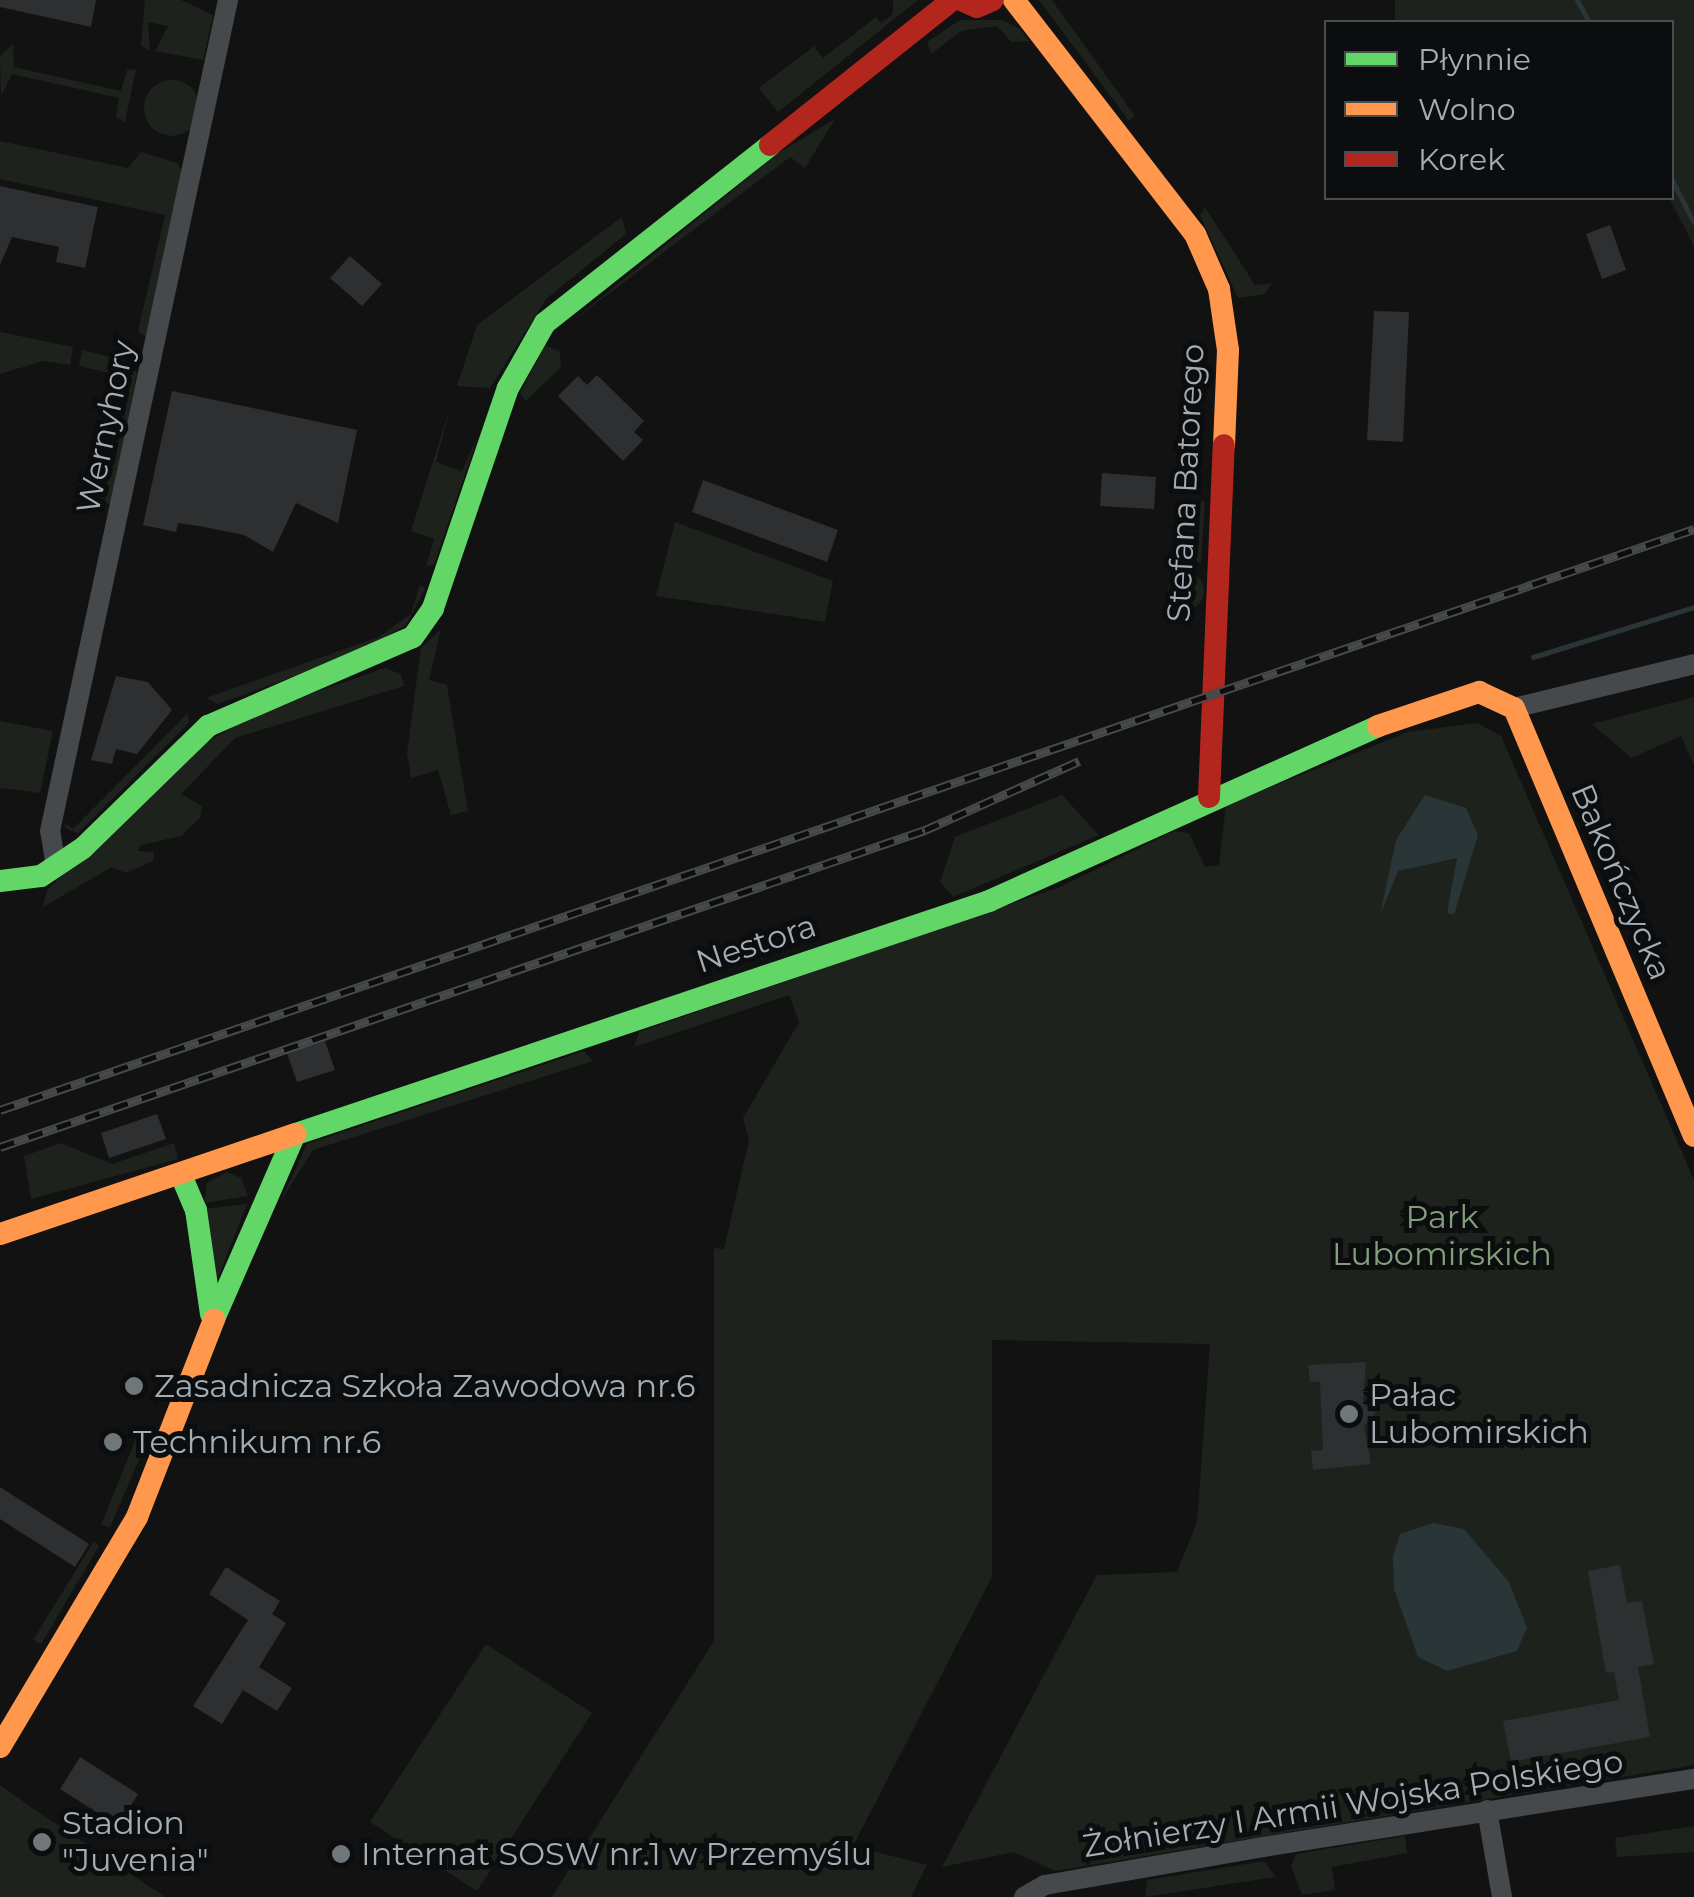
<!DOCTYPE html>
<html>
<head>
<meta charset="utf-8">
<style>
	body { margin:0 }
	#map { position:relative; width:1694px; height:1897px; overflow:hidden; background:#121212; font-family:Montserrat,sans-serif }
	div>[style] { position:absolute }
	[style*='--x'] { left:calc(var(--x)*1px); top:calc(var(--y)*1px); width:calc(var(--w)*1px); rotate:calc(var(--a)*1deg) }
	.green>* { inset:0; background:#1d221c }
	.round { border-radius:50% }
	.water>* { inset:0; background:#293537 }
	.stream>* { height:5px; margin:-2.5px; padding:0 2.5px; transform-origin:2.5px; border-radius:2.5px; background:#293537 }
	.building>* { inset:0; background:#2e2f30 }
	.street>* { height:20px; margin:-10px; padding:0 10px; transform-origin:10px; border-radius:10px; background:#46494b }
	.fast>* { height:22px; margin:-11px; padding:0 11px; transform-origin:11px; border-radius:11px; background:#63d668 }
	.slow>* { height:22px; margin:-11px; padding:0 11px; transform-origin:11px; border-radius:11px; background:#ff974d }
	.jam>* { height:22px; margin:-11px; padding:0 11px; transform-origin:11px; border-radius:11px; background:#b3261e }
	.rail>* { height:9px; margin-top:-4.5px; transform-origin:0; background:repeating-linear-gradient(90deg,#0c0d0e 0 15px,#474a4b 0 30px); box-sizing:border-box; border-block:2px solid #474a4b }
	.dots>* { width:28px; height:28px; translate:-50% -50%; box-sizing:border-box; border:5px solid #0c0d0e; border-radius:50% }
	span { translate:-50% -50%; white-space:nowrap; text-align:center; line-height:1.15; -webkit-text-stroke:10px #0c0d0e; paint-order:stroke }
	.street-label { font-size:32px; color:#a3adb3 }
	.park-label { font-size:32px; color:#839e7a }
	.poi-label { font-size:32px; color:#a3adb3 }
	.left { translate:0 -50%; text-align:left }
	.legend { position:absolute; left:1324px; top:20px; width:350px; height:180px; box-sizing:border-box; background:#0c0d0e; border:2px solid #484d50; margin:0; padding:12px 18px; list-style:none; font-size:30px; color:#a3adb3 }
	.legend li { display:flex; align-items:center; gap:20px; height:50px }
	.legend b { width:50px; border:2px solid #484d50 }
</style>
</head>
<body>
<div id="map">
	<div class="green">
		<div style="clip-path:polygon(145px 0,181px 0,213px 15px,203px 60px,155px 51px,168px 26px,148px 22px,150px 50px,141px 46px)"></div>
		<div style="clip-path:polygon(893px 0,918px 0,778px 112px,759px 88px,814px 46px,823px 58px,876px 17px,881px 23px,893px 14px)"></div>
		<div style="clip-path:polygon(1039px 0,1052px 0,1135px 116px,1129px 121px)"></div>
		<div style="clip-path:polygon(1395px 0,1694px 0,1694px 246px,1669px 198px,1672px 22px,1395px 22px)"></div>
		<div style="clip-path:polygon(960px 20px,1002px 20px,1020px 29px,1134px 177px,1029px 41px,1011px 42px,997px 26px,961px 31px,931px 54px,927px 42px)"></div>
		<div style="clip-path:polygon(13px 44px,14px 67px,121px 91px,127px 70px,136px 69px,125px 122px,116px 117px,119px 98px,12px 74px,1px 96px,0 56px)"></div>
		<div class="round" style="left:144px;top:80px;width:56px;height:56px"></div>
		<div style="clip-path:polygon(835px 119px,805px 168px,790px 157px,566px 326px,780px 152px)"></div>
		<div style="clip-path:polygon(0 141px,128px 168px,141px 152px,177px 163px,183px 173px,146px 337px,138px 331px,165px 215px,0 179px)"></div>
		<div style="clip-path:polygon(1205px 207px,1255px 285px,1272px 283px,1265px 294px,1238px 298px,1200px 215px)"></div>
		<div style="clip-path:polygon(622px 217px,626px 234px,546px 299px,490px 388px,457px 386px,477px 325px)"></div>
		<div style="clip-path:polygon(0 332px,73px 347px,70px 365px,43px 361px,0 374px)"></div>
		<div style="clip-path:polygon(545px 345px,560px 352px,561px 367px,526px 401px,520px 394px)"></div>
		<div style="clip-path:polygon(82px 350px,123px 360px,137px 373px,111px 504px,101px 502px,132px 378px,79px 366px)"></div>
		<div style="clip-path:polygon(451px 405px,436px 462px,462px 471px,478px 436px,434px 565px,426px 566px,434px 539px,411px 531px)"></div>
		<div style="clip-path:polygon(1198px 499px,1205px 502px,1201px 563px,1185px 562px,1188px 508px)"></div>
		<div style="clip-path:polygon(675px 522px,833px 581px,825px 622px,656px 596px)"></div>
		<div class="round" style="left:1168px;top:573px;width:36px;height:36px"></div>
		<div style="clip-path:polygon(420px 585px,425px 589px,406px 625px,358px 653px,218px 704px,206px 698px,379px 637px,411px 614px)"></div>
		<div style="clip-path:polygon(441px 629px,429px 680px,447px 685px,468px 811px,451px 815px,438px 770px,411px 778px,407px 753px,421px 648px)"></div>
		<div style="clip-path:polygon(385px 668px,401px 674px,404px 686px,235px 738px,181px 794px,202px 806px,200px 818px,181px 836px,141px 845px,138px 851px,154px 852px,153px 861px,126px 873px,112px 867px,43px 907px,47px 890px,198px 747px,264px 710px)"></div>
		<div style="clip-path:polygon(1694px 697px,1694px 765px,1681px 736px,1631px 758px,1592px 724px)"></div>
		<div style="clip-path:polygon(188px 713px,189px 723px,78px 833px,67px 829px,63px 822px,73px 829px)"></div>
		<div style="clip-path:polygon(0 721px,53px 731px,40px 793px,0 788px)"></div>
		<div style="clip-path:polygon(1477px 723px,1501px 736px,1694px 1180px,1694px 1765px,1055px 1871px,1014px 1852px,942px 1867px,1097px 1575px,1177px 1572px,1197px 1522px,1210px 1344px,992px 1340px,992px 1577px,853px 1846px,927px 1865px,911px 1897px,552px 1897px,714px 1641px,714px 1248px,724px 1249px,749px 1140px,743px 1118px,799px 1022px,789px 995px,634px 1047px,639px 1032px,1060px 887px,1174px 831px,1189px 833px,1205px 867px,1219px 865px,1226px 805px,1408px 732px)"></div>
		<div style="clip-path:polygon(1062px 795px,1099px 835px,953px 897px,940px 882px,955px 837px)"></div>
		<div style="clip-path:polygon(584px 1051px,593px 1061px,313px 1150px,279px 1204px,307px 1144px)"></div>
		<div style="clip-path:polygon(61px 1143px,112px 1164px,174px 1143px,178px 1159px,31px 1199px,24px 1156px)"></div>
		<div style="clip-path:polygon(227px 1172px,241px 1178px,248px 1196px,204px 1203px,207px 1183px)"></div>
		<div style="clip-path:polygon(247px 1204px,216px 1283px,205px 1209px)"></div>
		<div style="clip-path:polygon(141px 1426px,151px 1429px,135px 1469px,110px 1527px,101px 1525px)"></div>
		<div style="clip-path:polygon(94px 1541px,99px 1546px,41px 1644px,33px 1640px)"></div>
		<div style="clip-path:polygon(486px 1644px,592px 1713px,477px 1891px,370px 1822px)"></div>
		<div style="clip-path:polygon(0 1785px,31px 1807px,165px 1897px,0 1897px)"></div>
		<div style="clip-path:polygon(1694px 1826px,1694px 1852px,1617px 1857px,1615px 1838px)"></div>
		<div style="clip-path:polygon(1405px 1836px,1407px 1853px,1332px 1867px,1335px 1890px,1302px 1895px,1291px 1866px,1296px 1854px)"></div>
		<div style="clip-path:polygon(1264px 1861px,1276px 1877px,1145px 1897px,1147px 1880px)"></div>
	</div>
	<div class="water">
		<div style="clip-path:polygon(1425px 795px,1466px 808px,1478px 835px,1454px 915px,1447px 913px,1457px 858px,1398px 871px,1380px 915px,1396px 840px)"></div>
		<div style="clip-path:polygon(1433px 1523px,1464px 1529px,1509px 1582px,1527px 1628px,1517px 1651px,1447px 1671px,1418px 1657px,1394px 1589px,1393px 1556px,1400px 1534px)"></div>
	</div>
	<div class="stream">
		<div style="--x:1577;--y:0;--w:25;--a:61"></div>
		<div style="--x:1672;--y:180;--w:48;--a:62.9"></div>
		<div style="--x:1533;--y:657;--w:169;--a:-17.3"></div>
	</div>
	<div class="building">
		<div style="clip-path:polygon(0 0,96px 0,91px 27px,0 7px)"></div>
		<div style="clip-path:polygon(0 186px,98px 207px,85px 268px,56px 262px,59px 247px,12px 237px,0 265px)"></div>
		<div style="clip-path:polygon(1610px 225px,1626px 270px,1602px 279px,1586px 234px)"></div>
		<div style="clip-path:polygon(350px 256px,382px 284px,362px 306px,330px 278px)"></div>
		<div style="clip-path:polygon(1374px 311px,1409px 312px,1403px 442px,1367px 440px)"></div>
		<div style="clip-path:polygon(597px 375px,644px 421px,634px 432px,643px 440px,623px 461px,558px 396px,578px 376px,587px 385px)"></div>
		<div style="clip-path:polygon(172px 391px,357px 430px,338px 523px,296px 503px,273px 552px,244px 535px,199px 526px,178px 523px,176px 532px,143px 525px)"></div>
		<div style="clip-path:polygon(1102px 473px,1156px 477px,1154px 509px,1100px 506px)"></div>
		<div style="clip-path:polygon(703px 480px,838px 530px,827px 562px,692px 512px)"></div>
		<div style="clip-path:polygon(116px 676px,148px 682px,172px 710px,137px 754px,116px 749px,112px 764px,91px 760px)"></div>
		<div style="clip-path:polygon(325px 1041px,335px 1070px,297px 1082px,287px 1053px)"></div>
		<div style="clip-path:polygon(157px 1114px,166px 1139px,109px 1158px,101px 1133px)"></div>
		<div style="clip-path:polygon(1366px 1362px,1363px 1403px,1376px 1413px,1364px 1425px,1371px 1464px,1313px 1470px,1311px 1451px,1323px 1450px,1320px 1382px,1310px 1382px,1308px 1365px)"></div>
		<div style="clip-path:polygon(0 1487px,89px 1544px,75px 1567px,0 1519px)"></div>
		<div style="clip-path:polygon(1620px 1565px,1627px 1603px,1642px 1601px,1654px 1664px,1638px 1667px,1650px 1737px,1511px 1762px,1503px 1721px,1619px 1700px,1614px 1672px,1606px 1673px,1588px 1571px)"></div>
		<div style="clip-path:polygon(226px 1567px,280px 1601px,272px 1614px,286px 1623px,259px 1667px,292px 1688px,277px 1711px,243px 1690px,222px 1724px,193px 1706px,248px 1620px,209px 1594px)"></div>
		<div style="clip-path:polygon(80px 1757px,138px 1794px,118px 1826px,60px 1789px)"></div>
	</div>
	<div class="street">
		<div style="--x:1514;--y:708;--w:185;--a:-13.7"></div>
		<div style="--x:56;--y:867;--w:36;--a:-99"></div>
		<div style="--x:50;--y:831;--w:850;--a:-77.91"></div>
		<div style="--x:1487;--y:1810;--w:88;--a:80.2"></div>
		<div style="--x:1024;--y:1897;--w:24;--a:-30"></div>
		<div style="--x:1045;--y:1885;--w:215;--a:-9.9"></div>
		<div style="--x:1257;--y:1848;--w:442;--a:-9"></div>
	</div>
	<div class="fast">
		<div style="--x:0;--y:881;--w:41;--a:-7"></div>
		<div style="--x:41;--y:876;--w:50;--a:-33.7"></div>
		<div style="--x:83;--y:848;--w:175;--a:-44.3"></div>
		<div style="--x:208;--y:726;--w:223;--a:-23.5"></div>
		<div style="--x:413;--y:637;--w:35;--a:-55"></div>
		<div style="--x:433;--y:608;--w:232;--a:-71.2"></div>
		<div style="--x:508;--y:388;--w:75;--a:-60.4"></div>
		<div style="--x:545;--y:323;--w:287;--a:-38.3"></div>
		<div style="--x:296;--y:1134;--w:731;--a:-18.58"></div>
		<div style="--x:989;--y:901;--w:427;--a:-24.2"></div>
		<div style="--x:181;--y:1175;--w:38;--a:67"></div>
		<div style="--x:196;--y:1210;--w:105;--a:81.8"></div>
		<div style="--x:214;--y:1319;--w:200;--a:-66.4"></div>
	</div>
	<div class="slow">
		<div style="--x:1014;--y:0;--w:296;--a:52.3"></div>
		<div style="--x:1195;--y:234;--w:60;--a:66.4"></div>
		<div style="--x:1219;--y:289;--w:62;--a:81.6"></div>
		<div style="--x:1228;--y:350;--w:95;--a:92.4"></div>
		<div style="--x:1378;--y:726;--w:107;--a:-18.6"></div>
		<div style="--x:1479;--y:692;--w:38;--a:25"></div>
		<div style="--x:1514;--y:708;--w:464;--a:67.2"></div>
		<div style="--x:0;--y:1234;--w:312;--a:-18.7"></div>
		<div style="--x:0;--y:1747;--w:268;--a:-59.2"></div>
		<div style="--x:137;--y:1517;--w:212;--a:-68.7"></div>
	</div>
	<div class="jam">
		<div style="--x:961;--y:0;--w:17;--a:24"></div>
		<div style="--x:977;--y:7;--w:17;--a:-24"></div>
		<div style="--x:770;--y:145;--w:233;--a:-38.5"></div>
		<div style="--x:1209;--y:797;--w:352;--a:-87.6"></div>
	</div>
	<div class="rail">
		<div style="--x:0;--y:1110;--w:1791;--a:-18.93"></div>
		<div style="--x:0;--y:1147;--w:978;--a:-18.92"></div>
		<div style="--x:925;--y:830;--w:169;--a:-24.1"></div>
	</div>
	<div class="dots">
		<div style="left:134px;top:1386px;background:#70777b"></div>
		<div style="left:1349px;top:1414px;background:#70777b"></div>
		<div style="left:113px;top:1442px;background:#70777b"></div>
		<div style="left:42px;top:1842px;background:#70777b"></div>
		<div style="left:341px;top:1854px;background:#70777b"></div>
	</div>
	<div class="street-label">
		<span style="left:106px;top:427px;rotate:-78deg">Wernyhory</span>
		<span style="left:1186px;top:483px;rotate:-87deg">Stefana Batorego</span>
		<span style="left:1621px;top:882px;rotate:67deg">Bakończycka</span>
		<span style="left:756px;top:944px;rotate:-18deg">Nestora</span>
		<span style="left:1353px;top:1804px;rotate:-9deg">Żołnierzy I Armii Wojska Polskiego</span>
	</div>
	<div class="park-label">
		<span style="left:1442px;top:1236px">Park<br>Lubomirskich</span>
	</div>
	<div class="poi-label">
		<span class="left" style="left:154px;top:1386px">Zasadnicza Szkoła Zawodowa nr.6</span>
		<span class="left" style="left:1369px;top:1414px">Pałac<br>Lubomirskich</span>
		<span class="left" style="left:133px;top:1442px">Technikum nr.6</span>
		<span class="left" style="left:62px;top:1842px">Stadion<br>"Juvenia"</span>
		<span class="left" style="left:361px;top:1854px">Internat SOSW nr.1 w Przemyślu</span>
	</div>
	<ul class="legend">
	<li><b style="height:12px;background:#63d668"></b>Płynnie</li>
	<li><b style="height:12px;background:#ff974d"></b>Wolno</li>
	<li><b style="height:12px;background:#b3261e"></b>Korek</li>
	</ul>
</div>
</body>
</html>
